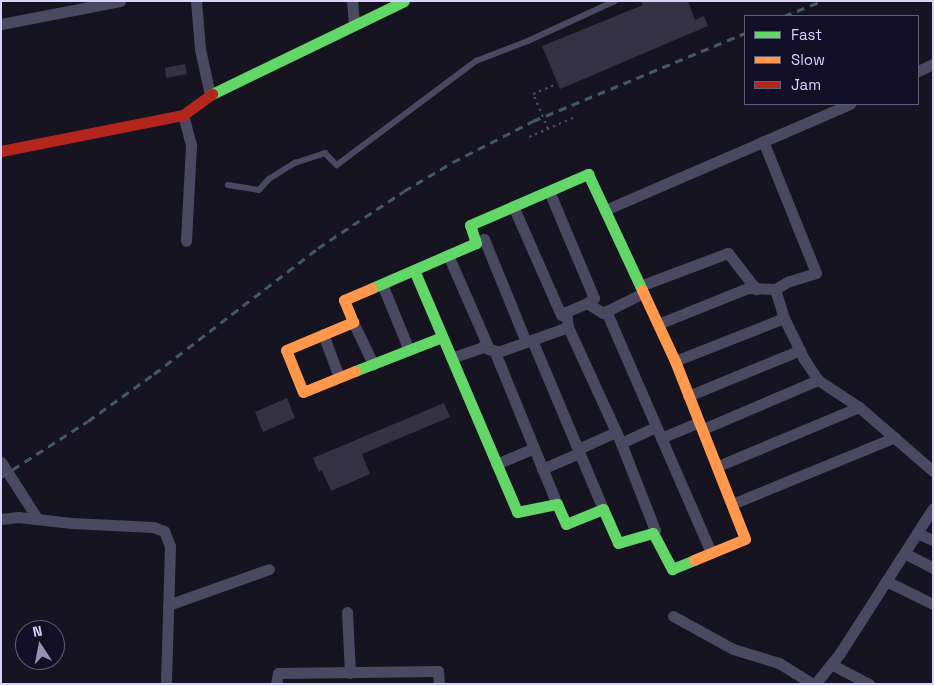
<!DOCTYPE html>
<html>
<head>
<meta charset="utf-8">
<style>
	body { margin:0 }
	#map { position:relative; width:934px; height:685px; overflow:hidden; background:#161421; font-family:"Space Grotesk",sans-serif }
	div>[style] { position:absolute }
	[style*='--x'] { left:calc(var(--x)*1px); top:calc(var(--y)*1px); width:calc(var(--w)*1px); rotate:calc(var(--a)*1deg) }
	.building>* { inset:0; background:#343243 }
	.path>* { height:2px; margin-top:-1px; transform-origin:0; background:repeating-linear-gradient(90deg,#44505f 0 2.5px,transparent 0 6.5px) }
	.lane>* { height:5.5px; margin:-2.75px; padding:0 2.75px; transform-origin:2.75px; border-radius:2.75px; background:#4a4962 }
	.street>* { height:11px; margin:-5.5px; padding:0 5.5px; transform-origin:5.5px; border-radius:5.5px; background:#4a4962 }
	.fast>* { height:11px; margin:-5.5px; padding:0 5.5px; transform-origin:5.5px; border-radius:5.5px; background:#63d668 }
	.slow>* { height:11px; margin:-5.5px; padding:0 5.5px; transform-origin:5.5px; border-radius:5.5px; background:#ff974d }
	.jam>* { height:11px; margin:-5.5px; padding:0 5.5px; transform-origin:5.5px; border-radius:5.5px; background:#b3261e }
	.rail>* { height:3px; margin-top:-1.5px; transform-origin:0; background:repeating-linear-gradient(90deg,#43596b 0 8px,transparent 0 14px) }
	span { translate:-50% -50%; white-space:nowrap; text-align:center; line-height:1.15; -webkit-text-stroke:5px #130f26; paint-order:stroke }
	.frame { position:absolute; inset:0; border:2px solid #d9d4ff; pointer-events:none }
	.legend { position:absolute; left:744px; top:15px; width:175px; height:90px; box-sizing:border-box; background:#130f26; border:1px solid #625e7d; margin:0; padding:6px 9px; list-style:none; font-size:15px; color:#d9d4ff }
	.legend li { display:flex; align-items:center; gap:10px; height:25px }
	.legend b { width:25px; border:1px solid #625e7d }
	.north { position:absolute; left:15px; top:620px; width:50px; height:50px; box-sizing:border-box; background:#130f26; border:1px solid #625e7d; border-radius:50%; rotate:349deg; font-size:14px; font-weight:700; line-height:20px; text-align:center; color:#d9d4ff }
	.north::after { content:''; display:block; margin:auto; width:18px; height:22px; background:#9591b1; clip-path:polygon(50% 0,100% 100%,50% 72%,0 100%) }
</style>
</head>
<body>
<div id="map">
	<div class="building">
		<div style="clip-path:polygon(641px 1px,688px 1px,695px 20px,704px 16px,708px 26px,560px 89px,542px 46px,643px 5px)"></div>
		<div style="clip-path:polygon(185px 64px,187px 74px,166px 78px,165px 68px)"></div>
		<div style="clip-path:polygon(287px 398px,295px 418px,263px 432px,255px 412px)"></div>
		<div style="clip-path:polygon(444px 403px,450px 417px,362px 454px,370px 474px,331px 491px,322px 470px,319px 472px,313px 458px)"></div>
	</div>
	<div class="path">
		<div style="--x:548;--y:129;--w:38;--a:-113"></div>
		<div style="--x:533;--y:94;--w:25;--a:-23"></div>
		<div style="--x:529;--y:137;--w:48;--a:-23.4"></div>
	</div>
	<div class="lane">
		<div style="--x:228;--y:185;--w:31;--a:9"></div>
		<div style="--x:259;--y:190;--w:15;--a:-48"></div>
		<div style="--x:269;--y:179;--w:31;--a:-32"></div>
		<div style="--x:295;--y:163;--w:32;--a:-18"></div>
		<div style="--x:325;--y:153;--w:17;--a:45"></div>
		<div style="--x:337;--y:165;--w:174;--a:-36.8"></div>
		<div style="--x:476;--y:61;--w:56;--a:-21"></div>
		<div style="--x:528;--y:41;--w:96;--a:-24.7"></div>
	</div>
	<div class="street">
		<div style="--x:196;--y:1;--w:48;--a:85.2"></div>
		<div style="--x:200;--y:49;--w:47;--a:77.7"></div>
		<div style="--x:352;--y:1;--w:24;--a:85"></div>
		<div style="--x:1;--y:24;--w:121;--a:-10.9"></div>
		<div style="--x:918;--y:71;--w:17;--a:-25"></div>
		<div style="--x:183;--y:115;--w:31;--a:75"></div>
		<div style="--x:191;--y:145;--w:96;--a:93"></div>
		<div style="--x:763;--y:141;--w:142;--a:68.1"></div>
		<div style="--x:816;--y:273;--w:28;--a:163"></div>
		<div style="--x:789;--y:281;--w:16;--a:150"></div>
		<div style="--x:775;--y:289;--w:30;--a:73"></div>
		<div style="--x:784;--y:318;--w:46;--a:64"></div>
		<div style="--x:804;--y:359;--w:25;--a:56"></div>
		<div style="--x:818;--y:380;--w:49;--a:33.4"></div>
		<div style="--x:859;--y:407;--w:98;--a:40.9"></div>
		<div style="--x:549;--y:191;--w:116;--a:67.2"></div>
		<div style="--x:594;--y:298;--w:9;--a:144"></div>
		<div style="--x:513;--y:206;--w:119;--a:66.2"></div>
		<div style="--x:561;--y:315;--w:6;--a:-31"></div>
		<div style="--x:605;--y:210;--w:267;--a:-23.4"></div>
		<div style="--x:476;--y:243;--w:9;--a:-27"></div>
		<div style="--x:484;--y:239;--w:111;--a:67.8"></div>
		<div style="--x:448;--y:255;--w:103;--a:66.4"></div>
		<div style="--x:382;--y:284;--w:71;--a:67.8"></div>
		<div style="--x:640;--y:286;--w:94;--a:-20.6"></div>
		<div style="--x:728;--y:253;--w:46;--a:52.1"></div>
		<div style="--x:606;--y:311;--w:264;--a:66.5"></div>
		<div style="--x:353;--y:322;--w:47;--a:64.5"></div>
		<div style="--x:658;--y:324;--w:97;--a:-21.8"></div>
		<div style="--x:748;--y:288;--w:27;--a:2"></div>
		<div style="--x:568;--y:327;--w:128;--a:65.4"></div>
		<div style="--x:621;--y:443;--w:93;--a:68.7"></div>
		<div style="--x:655;--y:530;--w:4;--a:124"></div>
		<div style="--x:323;--y:334;--w:46;--a:69.6"></div>
		<div style="--x:532;--y:340;--w:183;--a:67.2"></div>
		<div style="--x:494;--y:350;--w:166;--a:67.8"></div>
		<div style="--x:451;--y:358;--w:34;--a:-19"></div>
		<div style="--x:483;--y:347;--w:16;--a:18"></div>
		<div style="--x:498;--y:352;--w:74;--a:-19.7"></div>
		<div style="--x:568;--y:327;--w:15;--a:-98"></div>
		<div style="--x:566;--y:312;--w:23;--a:-23"></div>
		<div style="--x:587;--y:303;--w:19;--a:32"></div>
		<div style="--x:603;--y:313;--w:45;--a:-26.6"></div>
		<div style="--x:675;--y:361;--w:117;--a:-21.5"></div>
		<div style="--x:688;--y:396;--w:121;--a:-22.3"></div>
		<div style="--x:703;--y:429;--w:125;--a:-23.1"></div>
		<div style="--x:661;--y:438;--w:41;--a:-22.8"></div>
		<div style="--x:621;--y:443;--w:38;--a:-25"></div>
		<div style="--x:578;--y:449;--w:42;--a:-24.1"></div>
		<div style="--x:1;--y:462;--w:67;--a:57.3"></div>
		<div style="--x:496;--y:464;--w:41;--a:-22.8"></div>
		<div style="--x:718;--y:466;--w:153;--a:-22.7"></div>
		<div style="--x:542;--y:469;--w:40;--a:-23.4"></div>
		<div style="--x:732;--y:504;--w:176;--a:-22.3"></div>
		<div style="--x:1;--y:519;--w:17;--a:-7"></div>
		<div style="--x:18;--y:517;--w:54;--a:6.3"></div>
		<div style="--x:72;--y:523;--w:81;--a:2.8"></div>
		<div style="--x:153;--y:527;--w:12;--a:20"></div>
		<div style="--x:164;--y:531;--w:16;--a:68"></div>
		<div style="--x:170;--y:546;--w:138;--a:91.7"></div>
		<div style="--x:917;--y:533;--w:17;--a:24"></div>
		<div style="--x:904;--y:553;--w:33;--a:27"></div>
		<div style="--x:886;--y:581;--w:52;--a:26.1"></div>
		<div style="--x:168;--y:605;--w:107;--a:-19.6"></div>
		<div style="--x:347;--y:612;--w:61;--a:87.2"></div>
		<div style="--x:673;--y:616;--w:68;--a:28.8"></div>
		<div style="--x:733;--y:649;--w:48;--a:16.9"></div>
		<div style="--x:779;--y:663;--w:39;--a:32"></div>
		<div style="--x:831;--y:664;--w:43;--a:27.8"></div>
		<div style="--x:276;--y:684;--w:11;--a:-80"></div>
		<div style="--x:278;--y:673;--w:160;--a:-0.7"></div>
		<div style="--x:438;--y:671;--w:13;--a:86"></div>
		<div style="--x:815;--y:684;--w:40;--a:-51"></div>
		<div style="--x:840;--y:653;--w:172;--a:-57.3"></div>
	</div>
	<div class="fast">
		<div style="--x:212;--y:94;--w:213;--a:-25.8"></div>
		<div style="--x:414;--y:270;--w:263;--a:66.9"></div>
		<div style="--x:517;--y:512;--w:41;--a:-11.3"></div>
		<div style="--x:557;--y:504;--w:22;--a:66"></div>
		<div style="--x:566;--y:524;--w:40;--a:-22"></div>
		<div style="--x:603;--y:509;--w:37;--a:66"></div>
		<div style="--x:618;--y:543;--w:36;--a:-16"></div>
		<div style="--x:653;--y:533;--w:41;--a:62.2"></div>
		<div style="--x:672;--y:569;--w:24;--a:-22"></div>
		<div style="--x:372;--y:288;--w:113;--a:-23.4"></div>
		<div style="--x:476;--y:243;--w:19;--a:-108"></div>
		<div style="--x:470;--y:225;--w:129;--a:-23.4"></div>
		<div style="--x:588;--y:174;--w:128;--a:65"></div>
		<div style="--x:355;--y:371;--w:93;--a:-21.3"></div>
	</div>
	<div class="slow">
		<div style="--x:642;--y:290;--w:78;--a:65.1"></div>
		<div style="--x:675;--y:361;--w:191;--a:68.5"></div>
		<div style="--x:745;--y:539;--w:55;--a:157.6"></div>
		<div style="--x:355;--y:371;--w:56;--a:158"></div>
		<div style="--x:303;--y:392;--w:45;--a:-112"></div>
		<div style="--x:286;--y:350;--w:73;--a:-22.7"></div>
		<div style="--x:353;--y:322;--w:24;--a:-112"></div>
		<div style="--x:344;--y:300;--w:30;--a:-23"></div>
	</div>
	<div class="jam">
		<div style="--x:1;--y:151;--w:186;--a:-11.2"></div>
		<div style="--x:183;--y:115;--w:36;--a:-36"></div>
	</div>
	<div class="rail">
		<div style="--x:784;--y:16;--w:41;--a:-21.5"></div>
		<div style="--x:1;--y:477;--w:103;--a:-32.8"></div>
		<div style="--x:88;--y:421;--w:81;--a:-35.5"></div>
		<div style="--x:154;--y:374;--w:207;--a:-37.5"></div>
		<div style="--x:318;--y:248;--w:103;--a:-33.5"></div>
		<div style="--x:404;--y:191;--w:57;--a:-30.6"></div>
		<div style="--x:453;--y:162;--w:90;--a:-27.1"></div>
		<div style="--x:533;--y:121;--w:230;--a:-22.5"></div>
	</div>
	<div class="frame"></div>
	<ul class="legend">
	<li><b style="height:6px;background:#63d668"></b>Fast</li>
	<li><b style="height:6px;background:#ff974d"></b>Slow</li>
	<li><b style="height:6px;background:#b3261e"></b>Jam</li>
	</ul>
	<div class="north">N</div>
</div>
</body>
</html>
